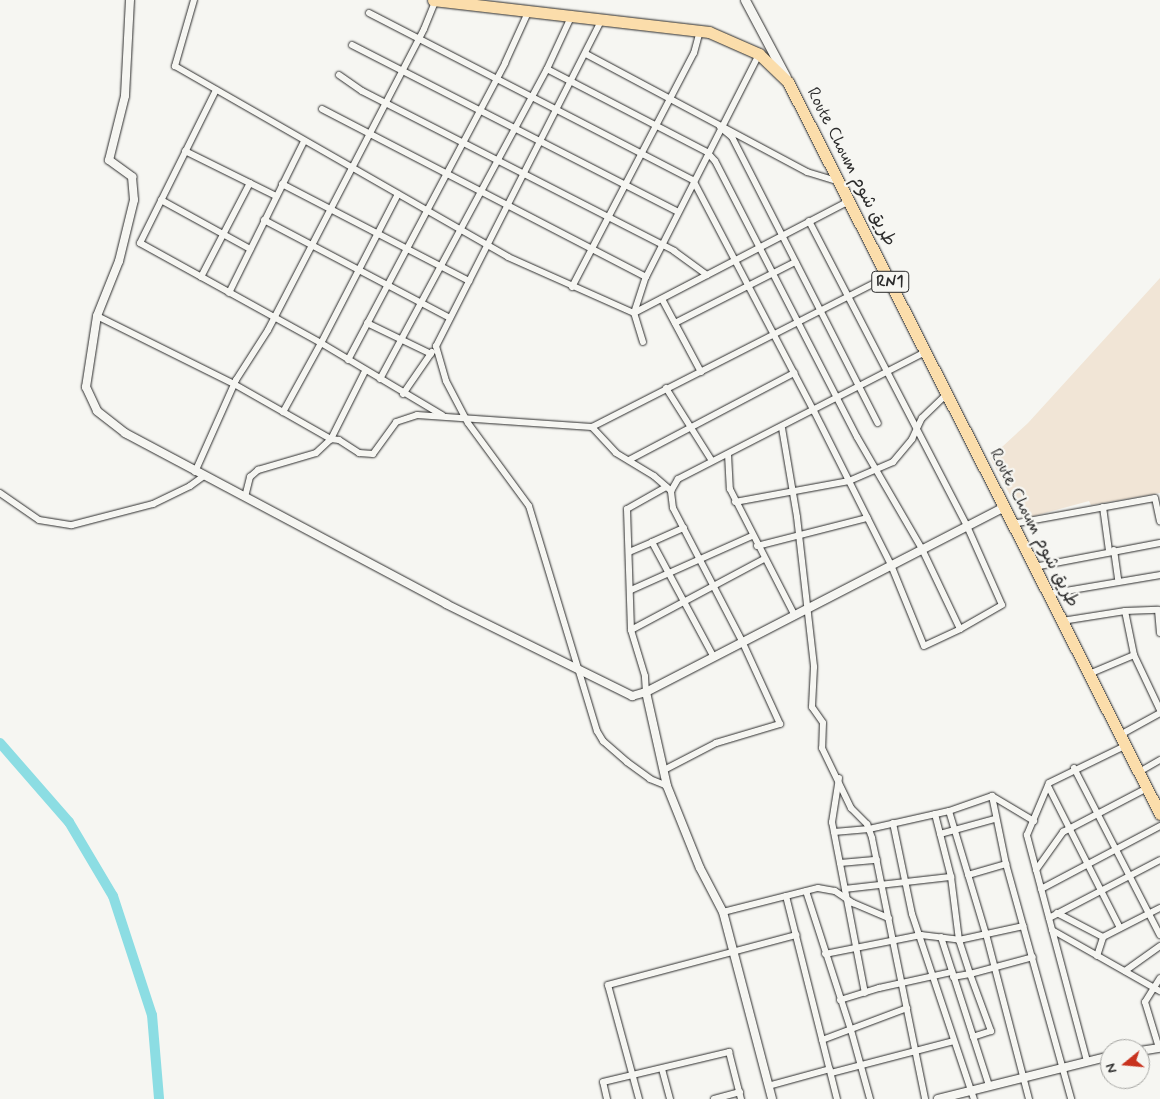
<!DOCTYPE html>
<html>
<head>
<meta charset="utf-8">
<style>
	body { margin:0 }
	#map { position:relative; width:1160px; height:1099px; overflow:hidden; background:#f6f6f2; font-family:Mynerve,"Playpen Sans Arabic",sans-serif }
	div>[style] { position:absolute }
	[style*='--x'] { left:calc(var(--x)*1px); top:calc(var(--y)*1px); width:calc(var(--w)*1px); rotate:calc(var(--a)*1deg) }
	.built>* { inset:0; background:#f1e5d6 }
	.river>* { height:10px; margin:-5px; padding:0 5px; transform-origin:5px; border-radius:5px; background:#8cdde3 }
	.roads { filter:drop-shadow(0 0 1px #2b2b2b) drop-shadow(0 0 1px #2b2b2b) }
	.minor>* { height:6px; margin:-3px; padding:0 3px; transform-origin:3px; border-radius:3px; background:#f6f6f2 }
	.tertiary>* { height:8px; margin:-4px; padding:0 4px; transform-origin:4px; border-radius:4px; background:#f6f6f2 }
	.secondary>* { height:9px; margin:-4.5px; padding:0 4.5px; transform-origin:4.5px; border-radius:4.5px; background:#f6f6f2 }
	.trunk>* { height:11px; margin:-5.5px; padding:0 5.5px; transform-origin:5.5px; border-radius:5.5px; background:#fbddab }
	span { translate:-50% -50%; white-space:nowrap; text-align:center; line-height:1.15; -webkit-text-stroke:4.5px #f6f6f2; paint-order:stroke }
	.shield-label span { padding:1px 4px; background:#f6f6f2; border:1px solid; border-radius:4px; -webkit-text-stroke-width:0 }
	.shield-label { font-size:16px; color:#2b2b2b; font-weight:700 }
	.street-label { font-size:18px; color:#2b2b2b }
	.north { position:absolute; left:1100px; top:1039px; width:50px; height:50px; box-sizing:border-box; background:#f6f6f2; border:1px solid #a5a5a2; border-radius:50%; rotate:253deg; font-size:14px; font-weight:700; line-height:20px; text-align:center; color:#2b2b2b }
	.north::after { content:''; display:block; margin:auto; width:18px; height:22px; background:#c8321e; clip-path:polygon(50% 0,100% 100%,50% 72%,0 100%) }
</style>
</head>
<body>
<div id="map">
	<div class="built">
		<div style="clip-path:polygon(1160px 278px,1160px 493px,1091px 505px,1089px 501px,1023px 519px,990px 458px,1028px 423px)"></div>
	</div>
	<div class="river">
		<div style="--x:0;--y:743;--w:105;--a:48.9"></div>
		<div style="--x:69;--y:822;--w:86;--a:59.3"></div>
		<div style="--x:113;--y:896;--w:125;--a:71.9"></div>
		<div style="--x:152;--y:1015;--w:84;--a:85.2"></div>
	</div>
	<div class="roads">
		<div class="minor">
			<div style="--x:194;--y:0;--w:69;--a:106.1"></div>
			<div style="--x:175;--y:66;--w:384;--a:29.8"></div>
			<div style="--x:508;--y:257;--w:138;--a:24"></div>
			<div style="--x:634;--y:313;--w:242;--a:-27.5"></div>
			<div style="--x:369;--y:13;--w:365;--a:27.3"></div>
			<div style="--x:693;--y:180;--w:261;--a:62.4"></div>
			<div style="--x:814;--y:411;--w:172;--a:63.4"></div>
			<div style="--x:891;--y:565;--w:87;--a:67.8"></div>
			<div style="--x:924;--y:646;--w:40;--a:-25"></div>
			<div style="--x:960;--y:629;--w:89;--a:-115.4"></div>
			<div style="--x:922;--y:549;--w:129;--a:-120.1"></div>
			<div style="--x:857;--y:437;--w:310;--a:-117.2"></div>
			<div style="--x:715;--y:161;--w:12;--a:-132"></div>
			<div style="--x:707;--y:152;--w:180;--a:-152.6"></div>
			<div style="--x:602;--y:19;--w:367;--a:116.9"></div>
			<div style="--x:436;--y:346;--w:36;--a:74"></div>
			<div style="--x:446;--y:381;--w:47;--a:62.4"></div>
			<div style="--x:468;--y:423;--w:103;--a:53.7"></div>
			<div style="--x:529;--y:506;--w:235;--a:73.2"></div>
			<div style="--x:597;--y:731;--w:12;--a:59"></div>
			<div style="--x:603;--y:741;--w:32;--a:41"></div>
			<div style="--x:627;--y:762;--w:29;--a:36"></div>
			<div style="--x:650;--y:779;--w:18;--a:22"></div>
			<div style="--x:352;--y:45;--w:366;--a:27.1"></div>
			<div style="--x:586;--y:54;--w:251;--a:28.1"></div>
			<div style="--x:807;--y:172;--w:34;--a:17"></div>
			<div style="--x:339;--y:75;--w:28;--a:35"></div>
			<div style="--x:362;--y:91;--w:351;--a:27.1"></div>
			<div style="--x:674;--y:251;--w:41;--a:36"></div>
			<div style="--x:216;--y:90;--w:171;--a:116.4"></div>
			<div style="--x:140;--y:243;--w:207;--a:28.9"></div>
			<div style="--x:321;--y:343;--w:79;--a:118.8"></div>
			<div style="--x:322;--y:109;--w:365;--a:27.4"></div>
			<div style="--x:720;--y:127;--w:16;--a:40"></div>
			<div style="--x:732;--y:137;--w:321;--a:63"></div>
			<div style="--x:185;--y:151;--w:102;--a:26.3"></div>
			<div style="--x:282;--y:184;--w:211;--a:27.4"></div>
			<div style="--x:398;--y:194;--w:168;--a:117.3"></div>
			<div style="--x:321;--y:343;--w:141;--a:30.8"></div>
			<div style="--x:161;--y:200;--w:102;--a:28.8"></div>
			<div style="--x:264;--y:220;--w:210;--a:27.8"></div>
			<div style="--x:809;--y:221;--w:343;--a:62.6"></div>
			<div style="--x:967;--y:526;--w:86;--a:66.1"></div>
			<div style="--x:1002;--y:605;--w:48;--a:150.3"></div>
			<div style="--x:201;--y:277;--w:106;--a:-62.5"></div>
			<div style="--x:572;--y:287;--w:264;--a:-62.5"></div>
			<div style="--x:694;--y:53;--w:23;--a:-75"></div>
			<div style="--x:229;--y:293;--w:169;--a:-63.7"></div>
			<div style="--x:662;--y:299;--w:83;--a:61.9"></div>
			<div style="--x:97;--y:316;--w:153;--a:26.4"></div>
			<div style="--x:234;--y:384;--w:112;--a:29.6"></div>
			<div style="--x:331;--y:439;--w:76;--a:-63.4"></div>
			<div style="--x:367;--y:323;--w:71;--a:25.8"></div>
			<div style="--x:675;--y:323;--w:135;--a:-26.9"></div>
			<div style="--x:643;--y:342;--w:30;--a:-107"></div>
			<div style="--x:634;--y:313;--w:38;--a:-72"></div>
			<div style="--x:646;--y:277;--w:250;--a:-63.1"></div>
			<div style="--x:348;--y:360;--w:336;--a:-62.1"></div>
			<div style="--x:505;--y:63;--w:58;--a:-65.6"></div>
			<div style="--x:380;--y:379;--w:352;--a:-61.7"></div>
			<div style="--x:547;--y:69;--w:60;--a:-65.2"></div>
			<div style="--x:666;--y:388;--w:86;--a:57.8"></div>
			<div style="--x:403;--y:394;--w:51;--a:-55.4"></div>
			<div style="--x:592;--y:427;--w:331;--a:-27"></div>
			<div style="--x:782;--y:428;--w:90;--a:80.4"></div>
			<div style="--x:797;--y:517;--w:151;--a:83.5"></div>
			<div style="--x:814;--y:667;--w:40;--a:92.9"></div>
			<div style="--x:812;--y:707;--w:19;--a:55"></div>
			<div style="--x:823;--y:723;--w:25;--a:92"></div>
			<div style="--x:822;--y:748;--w:67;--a:64.2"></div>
			<div style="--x:851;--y:808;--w:23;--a:45"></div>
			<div style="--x:867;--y:824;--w:15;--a:70"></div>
			<div style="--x:872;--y:838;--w:266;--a:78.5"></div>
			<div style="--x:728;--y:454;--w:35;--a:87"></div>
			<div style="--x:730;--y:489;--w:140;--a:62.9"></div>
			<div style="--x:629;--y:460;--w:187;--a:-27.8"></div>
			<div style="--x:195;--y:472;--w:101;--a:-66"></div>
			<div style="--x:236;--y:380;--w:59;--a:-57.4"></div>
			<div style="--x:268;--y:330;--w:339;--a:-62.6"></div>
			<div style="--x:424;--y:29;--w:31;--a:-68"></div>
			<div style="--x:0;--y:493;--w:47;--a:34.7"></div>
			<div style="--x:39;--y:520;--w:33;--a:9"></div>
			<div style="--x:72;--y:525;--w:84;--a:-14.5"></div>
			<div style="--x:153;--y:504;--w:41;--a:-25.9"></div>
			<div style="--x:190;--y:486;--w:17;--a:-36"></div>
			<div style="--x:245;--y:497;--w:21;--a:-76"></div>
			<div style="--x:250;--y:477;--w:11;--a:-41"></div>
			<div style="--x:258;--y:470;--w:60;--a:-16.3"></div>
			<div style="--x:316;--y:453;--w:21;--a:-43"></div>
			<div style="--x:331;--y:439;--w:8;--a:7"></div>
			<div style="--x:339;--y:440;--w:24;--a:33"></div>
			<div style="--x:359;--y:453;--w:14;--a:4"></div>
			<div style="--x:373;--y:454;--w:39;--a:-54"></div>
			<div style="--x:396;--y:422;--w:22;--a:-18"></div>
			<div style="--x:417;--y:415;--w:175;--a:3.9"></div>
			<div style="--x:592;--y:427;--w:35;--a:47"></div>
			<div style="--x:616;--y:453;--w:44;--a:31.2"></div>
			<div style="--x:654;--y:476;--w:23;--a:41"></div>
			<div style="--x:735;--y:502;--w:116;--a:-10.4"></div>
			<div style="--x:849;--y:481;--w:48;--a:-23.4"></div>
			<div style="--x:893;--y:462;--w:30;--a:-50"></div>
			<div style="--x:912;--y:439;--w:23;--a:-65"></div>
			<div style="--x:922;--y:418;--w:35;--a:-44"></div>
			<div style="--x:1103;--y:507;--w:44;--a:82.2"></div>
			<div style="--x:1012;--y:524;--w:145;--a:-10.3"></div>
			<div style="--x:1155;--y:498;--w:24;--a:78"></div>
			<div style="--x:652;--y:542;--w:35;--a:-24"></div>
			<div style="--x:757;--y:546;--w:114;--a:-14.3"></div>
			<div style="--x:1114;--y:550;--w:30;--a:82"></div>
			<div style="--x:629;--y:552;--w:25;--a:-23"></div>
			<div style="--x:652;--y:542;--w:129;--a:61.8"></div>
			<div style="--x:1034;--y:567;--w:128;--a:-10.8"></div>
			<div style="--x:631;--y:590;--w:133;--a:-24.1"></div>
			<div style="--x:1048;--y:594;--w:114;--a:-9.6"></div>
			<div style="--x:1125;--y:611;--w:33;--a:-2"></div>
			<div style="--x:1158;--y:610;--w:23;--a:85"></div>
			<div style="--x:1062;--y:621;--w:64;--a:-9"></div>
			<div style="--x:1125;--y:611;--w:45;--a:78.4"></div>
			<div style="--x:631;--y:630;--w:151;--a:-28.1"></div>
			<div style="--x:1089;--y:674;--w:49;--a:-22.9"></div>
			<div style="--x:1134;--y:655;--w:61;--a:64.7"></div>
			<div style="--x:646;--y:692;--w:16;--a:-94"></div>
			<div style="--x:645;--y:676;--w:48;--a:-106.9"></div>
			<div style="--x:631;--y:630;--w:121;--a:-91.9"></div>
			<div style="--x:627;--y:509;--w:45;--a:-29.4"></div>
			<div style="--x:1120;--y:735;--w:46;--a:-28.8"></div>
			<div style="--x:1074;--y:768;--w:188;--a:62.8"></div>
			<div style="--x:664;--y:770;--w:59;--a:-27.4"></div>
			<div style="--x:716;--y:743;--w:67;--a:-16.5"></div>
			<div style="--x:780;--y:724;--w:91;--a:-114.6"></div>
			<div style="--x:742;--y:641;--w:150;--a:-117.4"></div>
			<div style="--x:673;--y:508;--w:17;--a:-97"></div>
			<div style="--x:671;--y:491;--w:14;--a:-60"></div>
			<div style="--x:678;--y:479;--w:278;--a:-27.2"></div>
			<div style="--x:1139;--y:772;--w:24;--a:-30"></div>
			<div style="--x:839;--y:778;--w:45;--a:99"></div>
			<div style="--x:832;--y:822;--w:174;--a:79.1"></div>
			<div style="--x:1048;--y:786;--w:159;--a:63.1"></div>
			<div style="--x:992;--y:796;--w:49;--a:30.8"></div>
			<div style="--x:949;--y:811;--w:46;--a:-19.2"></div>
			<div style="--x:992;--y:796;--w:69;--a:78.4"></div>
			<div style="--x:1006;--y:864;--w:244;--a:74.5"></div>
			<div style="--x:935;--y:814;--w:65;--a:75.7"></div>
			<div style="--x:951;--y:877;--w:64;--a:82.8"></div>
			<div style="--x:959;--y:940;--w:36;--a:72"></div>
			<div style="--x:970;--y:974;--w:65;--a:-15.1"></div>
			<div style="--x:893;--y:823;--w:93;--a:78.2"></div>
			<div style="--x:912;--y:914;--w:195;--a:71.5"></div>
			<div style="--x:834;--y:832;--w:35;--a:-5"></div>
			<div style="--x:869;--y:829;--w:82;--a:-12.7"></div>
			<div style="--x:949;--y:811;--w:128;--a:73.3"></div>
			<div style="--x:986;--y:934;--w:171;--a:75.4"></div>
			<div style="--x:940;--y:834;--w:57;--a:-15.3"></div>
			<div style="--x:840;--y:863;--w:37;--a:-5"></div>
			<div style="--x:1036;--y:870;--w:47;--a:-54.6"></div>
			<div style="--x:1063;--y:832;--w:95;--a:-27.6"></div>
			<div style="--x:968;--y:875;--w:40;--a:-16"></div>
			<div style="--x:845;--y:889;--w:107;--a:-6.5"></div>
			<div style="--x:1041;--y:889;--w:135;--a:-27.9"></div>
			<div style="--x:806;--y:891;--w:146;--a:72.1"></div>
			<div style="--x:851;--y:1030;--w:72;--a:74.6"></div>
			<div style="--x:786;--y:896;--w:209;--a:75.9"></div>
			<div style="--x:723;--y:912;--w:98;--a:-14.2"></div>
			<div style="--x:818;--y:888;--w:17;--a:10"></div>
			<div style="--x:835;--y:891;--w:22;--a:34"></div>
			<div style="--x:853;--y:903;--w:39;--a:23"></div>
			<div style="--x:1057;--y:913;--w:52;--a:27.6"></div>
			<div style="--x:1049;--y:918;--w:125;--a:-27.6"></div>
			<div style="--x:1052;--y:930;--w:124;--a:29.5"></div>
			<div style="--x:941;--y:937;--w:157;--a:72.1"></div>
			<div style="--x:825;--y:954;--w:98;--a:-11.2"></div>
			<div style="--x:921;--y:935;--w:38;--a:7"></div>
			<div style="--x:959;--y:940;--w:66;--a:-12.2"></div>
			<div style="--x:1097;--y:956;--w:20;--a:-72"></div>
			<div style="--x:1103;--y:937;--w:64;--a:-27"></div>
			<div style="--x:1125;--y:971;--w:43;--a:-35.5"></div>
			<div style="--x:953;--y:977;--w:17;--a:-10"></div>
			<div style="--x:970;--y:974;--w:61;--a:69.8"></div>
			<div style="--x:991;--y:1031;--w:19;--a:162"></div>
			<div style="--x:840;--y:1000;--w:41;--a:-17.1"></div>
			<div style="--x:879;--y:988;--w:75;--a:-12.4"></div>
			<div style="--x:822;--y:1040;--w:91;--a:-20.6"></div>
			<div style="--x:1159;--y:1048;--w:48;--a:-106.9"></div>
			<div style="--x:1145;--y:1002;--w:28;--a:-58"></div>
			<div style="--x:1087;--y:1061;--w:234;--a:-104.9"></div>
			<div style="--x:1027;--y:835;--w:56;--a:-67.1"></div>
			<div style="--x:1049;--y:783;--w:85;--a:-26"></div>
			<div style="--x:662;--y:1069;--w:31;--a:75"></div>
			<div style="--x:831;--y:1073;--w:127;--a:-14.6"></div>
			<div style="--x:768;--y:1086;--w:64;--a:-15.3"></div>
			<div style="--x:607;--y:1099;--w:17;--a:-103"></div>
			<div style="--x:603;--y:1082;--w:130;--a:-13.4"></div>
			<div style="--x:729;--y:1052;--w:49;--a:75.7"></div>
			<div style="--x:639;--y:1099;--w:118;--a:-105.2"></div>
			<div style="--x:608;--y:985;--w:195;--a:-14.9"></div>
			<div style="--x:714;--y:1099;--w:27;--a:-15"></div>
		</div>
		<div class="tertiary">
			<div style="--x:130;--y:0;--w:96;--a:93"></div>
			<div style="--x:125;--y:96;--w:66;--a:104"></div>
			<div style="--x:109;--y:160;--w:29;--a:36"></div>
			<div style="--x:132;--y:177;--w:23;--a:85"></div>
			<div style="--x:134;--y:200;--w:63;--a:103.8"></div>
			<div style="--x:119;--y:261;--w:59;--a:111.8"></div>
			<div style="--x:97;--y:316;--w:72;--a:98.8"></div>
			<div style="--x:86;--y:387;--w:26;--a:65"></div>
			<div style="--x:97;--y:411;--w:36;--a:38"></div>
			<div style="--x:125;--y:433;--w:364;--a:28"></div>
			<div style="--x:446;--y:604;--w:208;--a:26.3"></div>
			<div style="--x:632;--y:696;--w:15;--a:-16"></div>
			<div style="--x:646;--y:692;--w:403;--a:-27.3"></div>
			<div style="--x:646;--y:692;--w:96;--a:77.4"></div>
			<div style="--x:667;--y:786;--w:88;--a:68.1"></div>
			<div style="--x:700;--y:868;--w:50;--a:62.4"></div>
			<div style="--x:723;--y:912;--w:193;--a:75.3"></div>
			<div style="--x:1140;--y:1051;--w:20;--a:-9"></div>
			<div style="--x:938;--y:1099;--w:177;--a:-14"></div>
		</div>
		<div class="secondary">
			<div style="--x:745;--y:0;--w:87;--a:62"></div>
		</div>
		<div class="trunk">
			<div style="--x:433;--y:0;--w:278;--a:6.6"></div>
			<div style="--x:709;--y:32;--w:55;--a:23.7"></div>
			<div style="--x:759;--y:54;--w:40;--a:44"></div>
			<div style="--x:788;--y:82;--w:821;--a:63.06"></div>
		</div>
	</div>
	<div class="shield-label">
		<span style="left:890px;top:282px">RN1</span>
	</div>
	<div class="street-label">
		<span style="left:851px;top:167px;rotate:63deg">Route Choum طريق شوم</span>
		<span style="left:1034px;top:528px;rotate:63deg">Route Choum طريق شوم</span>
	</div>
	<div class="north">N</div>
</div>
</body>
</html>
